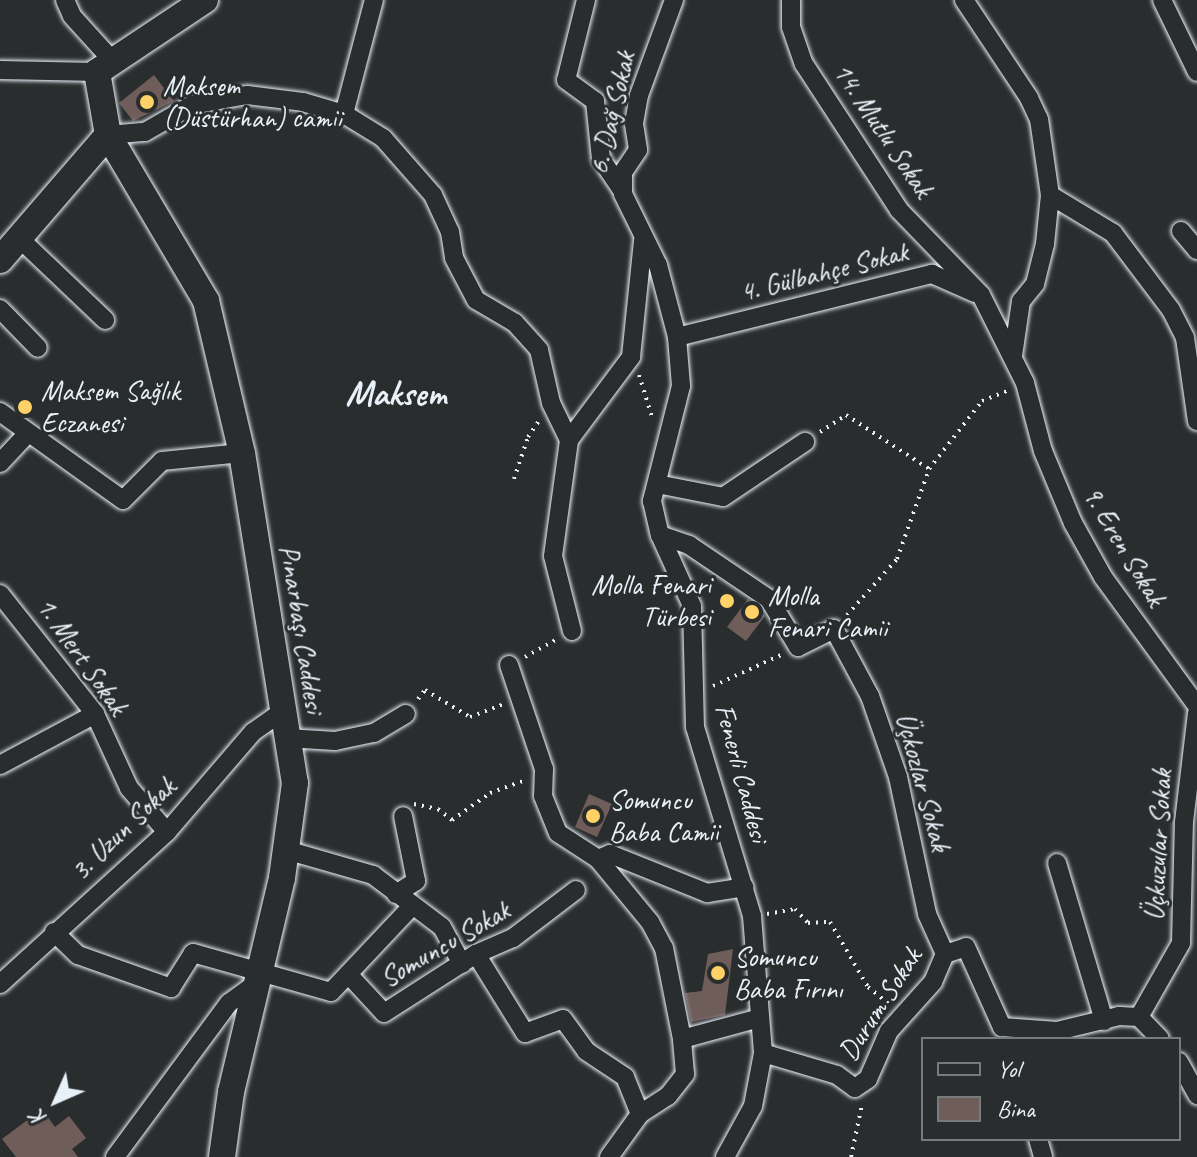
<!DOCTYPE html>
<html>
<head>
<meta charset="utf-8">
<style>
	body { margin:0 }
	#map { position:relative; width:1197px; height:1157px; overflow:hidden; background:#2a2d2e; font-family:Caveat,sans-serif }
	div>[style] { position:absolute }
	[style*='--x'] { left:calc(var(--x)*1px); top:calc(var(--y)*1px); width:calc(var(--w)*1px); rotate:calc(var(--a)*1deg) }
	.building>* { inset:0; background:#6f5d5a }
	.path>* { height:4px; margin-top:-2px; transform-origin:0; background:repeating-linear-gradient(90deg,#e8f1f8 0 2px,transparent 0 8px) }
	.roads { filter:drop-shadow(0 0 2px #e8f1f8) drop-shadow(0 0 2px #e8f1f8) }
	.street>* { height:18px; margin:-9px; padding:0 9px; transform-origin:9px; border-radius:9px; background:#2a2d2e }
	.secondary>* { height:26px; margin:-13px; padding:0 13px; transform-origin:13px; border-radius:13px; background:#2a2d2e }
	.dots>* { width:22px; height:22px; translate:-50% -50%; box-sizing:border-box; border:4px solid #2a2d2e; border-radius:50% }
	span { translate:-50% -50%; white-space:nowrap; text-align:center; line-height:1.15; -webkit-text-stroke:6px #2a2d2e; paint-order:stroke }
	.poi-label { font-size:28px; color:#e8f1f8 }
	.left { translate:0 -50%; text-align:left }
	.right { translate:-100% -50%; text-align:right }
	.street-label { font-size:28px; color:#e8f1f8 }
	.district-label { font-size:36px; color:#e8f1f8; font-weight:700 }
	.legend { position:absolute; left:921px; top:1037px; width:260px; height:104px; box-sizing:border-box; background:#2a2d2e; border:2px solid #767b7f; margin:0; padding:10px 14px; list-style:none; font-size:24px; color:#e8f1f8 }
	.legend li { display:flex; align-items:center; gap:16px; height:40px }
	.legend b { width:40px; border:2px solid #767b7f }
	.north { position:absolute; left:16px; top:1061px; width:80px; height:80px; -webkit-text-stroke:6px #2a2d2e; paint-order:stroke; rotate:225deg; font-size:22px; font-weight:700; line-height:32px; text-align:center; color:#e8f1f8 }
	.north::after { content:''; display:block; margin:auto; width:28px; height:36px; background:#e8f1f8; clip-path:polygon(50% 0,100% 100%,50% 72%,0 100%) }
</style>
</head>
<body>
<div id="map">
	<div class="building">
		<div style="clip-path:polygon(154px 75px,174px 101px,133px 121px,119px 103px)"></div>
		<div style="clip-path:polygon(748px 599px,765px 616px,746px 641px,727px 627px)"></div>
		<div style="clip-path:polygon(589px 794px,612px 804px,597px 837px,575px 827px)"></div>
		<div style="clip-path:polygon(733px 949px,725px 1015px,691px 1022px,685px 993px,702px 991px,708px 954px)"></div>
		<div style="clip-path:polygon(42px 1109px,55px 1127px,69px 1116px,86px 1138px,72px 1149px,78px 1157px,16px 1157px,2px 1139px)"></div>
	</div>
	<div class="path">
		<div style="--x:639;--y:375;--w:47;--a:72.7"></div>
		<div style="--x:820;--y:432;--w:31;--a:-33"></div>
		<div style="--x:846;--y:415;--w:99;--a:33"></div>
		<div style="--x:514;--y:479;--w:44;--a:-71.6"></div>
		<div style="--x:528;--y:437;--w:22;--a:-56"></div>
		<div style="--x:847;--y:615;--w:75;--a:-48.2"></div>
		<div style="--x:897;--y:559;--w:96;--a:-70.4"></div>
		<div style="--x:929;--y:469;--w:86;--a:-52.1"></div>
		<div style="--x:982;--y:401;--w:29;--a:-22"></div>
		<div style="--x:525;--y:657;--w:35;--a:-29"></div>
		<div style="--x:713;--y:686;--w:75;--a:-24.5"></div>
		<div style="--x:418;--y:699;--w:11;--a:-52"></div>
		<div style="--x:425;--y:690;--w:52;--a:31"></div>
		<div style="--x:470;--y:717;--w:36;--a:-21"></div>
		<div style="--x:414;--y:804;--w:25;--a:12"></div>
		<div style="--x:438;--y:809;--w:18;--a:38"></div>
		<div style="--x:452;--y:820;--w:47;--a:-35.4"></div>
		<div style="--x:490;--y:793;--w:37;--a:-20"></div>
		<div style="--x:767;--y:914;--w:28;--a:-10"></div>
		<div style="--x:795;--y:909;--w:19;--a:47"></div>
		<div style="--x:808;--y:923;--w:22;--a:-3"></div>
		<div style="--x:830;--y:922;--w:75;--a:59.7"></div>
		<div style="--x:868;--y:987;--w:27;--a:39"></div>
		<div style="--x:851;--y:1157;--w:53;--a:-78.1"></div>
	</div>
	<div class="roads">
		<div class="street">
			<div style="--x:65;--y:0;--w:17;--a:66"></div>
			<div style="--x:72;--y:16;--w:58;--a:47.8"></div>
			<div style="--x:586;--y:0;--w:82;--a:104"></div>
			<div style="--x:566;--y:80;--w:36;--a:36"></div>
			<div style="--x:595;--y:101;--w:58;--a:84.1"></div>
			<div style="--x:601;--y:159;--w:40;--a:56"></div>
			<div style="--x:674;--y:0;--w:101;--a:110.2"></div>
			<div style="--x:639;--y:95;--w:29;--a:100"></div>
			<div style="--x:634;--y:124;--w:26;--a:81"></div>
			<div style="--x:638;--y:150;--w:27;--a:124"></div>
			<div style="--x:623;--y:172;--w:22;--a:90"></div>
			<div style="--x:623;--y:194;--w:79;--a:63.8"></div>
			<div style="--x:658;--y:265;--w:74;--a:75.2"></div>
			<div style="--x:677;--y:337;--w:49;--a:85.3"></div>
			<div style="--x:681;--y:386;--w:119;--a:104.2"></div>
			<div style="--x:652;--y:501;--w:35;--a:77"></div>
			<div style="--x:660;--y:535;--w:78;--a:65.7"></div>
			<div style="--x:692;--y:606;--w:121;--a:88.6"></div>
			<div style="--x:695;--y:727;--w:197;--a:73.2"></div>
			<div style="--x:752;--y:916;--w:137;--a:85.4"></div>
			<div style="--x:763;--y:1053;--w:77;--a:16.6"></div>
			<div style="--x:837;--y:1075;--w:22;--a:36"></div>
			<div style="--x:855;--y:1088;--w:16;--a:-35"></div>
			<div style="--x:868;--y:1079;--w:52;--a:-66.4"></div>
			<div style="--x:889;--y:1031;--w:66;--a:-48.1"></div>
			<div style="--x:933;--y:982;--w:30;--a:-67"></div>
			<div style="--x:791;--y:0;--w:27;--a:90"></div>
			<div style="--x:791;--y:27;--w:39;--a:71"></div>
			<div style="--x:804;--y:64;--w:174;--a:56.9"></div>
			<div style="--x:899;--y:210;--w:118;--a:46"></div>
			<div style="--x:981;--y:295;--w:98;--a:63.4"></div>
			<div style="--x:1025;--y:383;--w:70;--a:75.2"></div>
			<div style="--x:1043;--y:451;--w:78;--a:67.4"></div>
			<div style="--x:1073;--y:523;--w:62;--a:60.9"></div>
			<div style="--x:1103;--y:577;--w:160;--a:53.9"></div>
			<div style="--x:964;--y:0;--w:118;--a:56.4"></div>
			<div style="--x:1029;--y:98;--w:23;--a:65"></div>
			<div style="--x:1039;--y:119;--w:77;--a:81.8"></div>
			<div style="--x:1050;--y:195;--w:49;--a:95.8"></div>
			<div style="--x:1045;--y:244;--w:41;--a:104"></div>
			<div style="--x:1035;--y:284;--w:22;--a:129"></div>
			<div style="--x:1021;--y:301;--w:56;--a:98.3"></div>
			<div style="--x:1162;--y:0;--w:80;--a:64.1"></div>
			<div style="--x:0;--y:70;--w:97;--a:1.2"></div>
			<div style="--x:344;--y:114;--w:118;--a:-75.3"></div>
			<div style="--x:108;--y:135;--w:37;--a:-5"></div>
			<div style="--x:145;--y:132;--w:54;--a:-29.9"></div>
			<div style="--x:192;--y:105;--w:56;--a:-10.3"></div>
			<div style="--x:247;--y:95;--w:56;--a:7.1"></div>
			<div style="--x:303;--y:102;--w:43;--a:16.3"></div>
			<div style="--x:344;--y:114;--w:46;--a:31.6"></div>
			<div style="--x:383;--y:138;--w:76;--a:48.7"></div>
			<div style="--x:433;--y:195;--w:41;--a:65.3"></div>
			<div style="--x:450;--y:232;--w:26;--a:81"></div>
			<div style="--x:454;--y:258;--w:47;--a:62.4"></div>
			<div style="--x:476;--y:300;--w:45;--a:30.5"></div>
			<div style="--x:515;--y:323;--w:36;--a:48"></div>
			<div style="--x:539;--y:350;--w:54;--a:77.2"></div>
			<div style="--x:551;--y:403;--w:41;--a:64.1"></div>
			<div style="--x:1050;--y:195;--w:74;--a:31.1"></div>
			<div style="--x:1113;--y:233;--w:96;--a:53"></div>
			<div style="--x:1171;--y:310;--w:31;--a:63"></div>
			<div style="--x:1185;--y:338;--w:84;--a:81.8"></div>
			<div style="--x:1181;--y:231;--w:25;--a:50"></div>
			<div style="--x:19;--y:238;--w:119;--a:43.6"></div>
			<div style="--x:0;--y:309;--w:54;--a:45.7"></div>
			<div style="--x:677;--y:337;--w:263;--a:-13.9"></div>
			<div style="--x:932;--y:274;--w:47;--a:23.8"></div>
			<div style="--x:0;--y:412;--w:151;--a:35.6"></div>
			<div style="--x:123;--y:500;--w:55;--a:-45"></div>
			<div style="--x:162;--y:461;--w:80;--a:-5.7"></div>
			<div style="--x:0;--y:463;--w:41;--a:-47"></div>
			<div style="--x:657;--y:484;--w:67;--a:11.1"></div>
			<div style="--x:723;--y:497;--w:99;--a:-33.9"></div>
			<div style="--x:660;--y:535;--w:31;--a:19"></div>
			<div style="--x:689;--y:545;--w:97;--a:34"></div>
			<div style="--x:769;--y:599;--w:56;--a:58.9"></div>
			<div style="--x:798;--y:647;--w:40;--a:-26.6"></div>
			<div style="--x:834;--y:629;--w:76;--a:61.8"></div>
			<div style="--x:870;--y:696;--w:86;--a:70.9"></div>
			<div style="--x:898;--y:777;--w:140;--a:78"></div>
			<div style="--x:927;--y:914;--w:44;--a:65.8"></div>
			<div style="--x:0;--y:594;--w:153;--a:51.6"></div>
			<div style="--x:95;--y:714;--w:81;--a:65.3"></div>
			<div style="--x:129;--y:788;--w:58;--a:49.2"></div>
			<div style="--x:572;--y:631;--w:77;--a:-104.2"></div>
			<div style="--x:553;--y:556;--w:117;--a:-82.1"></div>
			<div style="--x:569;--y:440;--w:104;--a:-53.2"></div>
			<div style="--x:631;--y:357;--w:118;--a:-84.1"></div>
			<div style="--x:509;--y:665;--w:110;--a:71.4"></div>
			<div style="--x:544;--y:769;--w:27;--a:92"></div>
			<div style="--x:543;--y:796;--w:40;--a:68"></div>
			<div style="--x:558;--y:833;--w:48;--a:33"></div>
			<div style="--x:598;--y:859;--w:82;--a:50.5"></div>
			<div style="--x:650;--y:922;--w:30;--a:62"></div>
			<div style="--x:664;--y:948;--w:93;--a:78.8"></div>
			<div style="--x:287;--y:738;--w:48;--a:3.6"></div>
			<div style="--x:335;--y:741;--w:40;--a:-12"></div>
			<div style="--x:374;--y:733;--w:37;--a:-31"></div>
			<div style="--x:0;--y:765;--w:108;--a:-28.2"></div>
			<div style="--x:286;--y:850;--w:91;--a:16"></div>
			<div style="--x:373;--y:875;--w:86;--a:37"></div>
			<div style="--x:442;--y:927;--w:42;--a:61.6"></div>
			<div style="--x:598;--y:859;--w:13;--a:-23"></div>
			<div style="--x:610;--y:854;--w:105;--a:21.9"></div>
			<div style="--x:707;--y:893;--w:38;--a:-9"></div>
			<div style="--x:1057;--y:863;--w:165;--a:73.4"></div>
			<div style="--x:396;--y:894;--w:24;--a:-33"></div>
			<div style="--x:416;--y:881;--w:66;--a:-101.3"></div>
			<div style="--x:54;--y:932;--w:33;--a:44"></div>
			<div style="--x:78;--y:955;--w:99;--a:19.5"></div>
			<div style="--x:171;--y:988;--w:41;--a:-57.8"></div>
			<div style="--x:193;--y:953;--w:143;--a:15.8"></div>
			<div style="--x:331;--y:992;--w:117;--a:-46.7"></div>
			<div style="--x:476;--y:954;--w:93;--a:58.2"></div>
			<div style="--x:525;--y:1033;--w:40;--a:-20.2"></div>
			<div style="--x:563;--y:1019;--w:39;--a:54"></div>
			<div style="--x:586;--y:1051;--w:47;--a:33.7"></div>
			<div style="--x:625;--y:1077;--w:40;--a:68"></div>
			<div style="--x:945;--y:954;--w:22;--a:-18"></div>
			<div style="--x:966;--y:947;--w:88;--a:65.8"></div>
			<div style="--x:1002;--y:1027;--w:55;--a:4.2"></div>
			<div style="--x:1057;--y:1031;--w:64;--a:-13.6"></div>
			<div style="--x:1119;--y:1016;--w:20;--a:3"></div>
			<div style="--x:1139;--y:1017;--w:30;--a:46"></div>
			<div style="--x:348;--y:974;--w:53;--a:47.3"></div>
			<div style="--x:384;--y:1013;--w:109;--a:-32.7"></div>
			<div style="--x:476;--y:954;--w:40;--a:-23.4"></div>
			<div style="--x:513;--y:938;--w:79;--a:-37.3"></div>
			<div style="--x:0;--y:984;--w:226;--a:-42.3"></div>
			<div style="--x:167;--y:832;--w:132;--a:-49.3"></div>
			<div style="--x:253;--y:732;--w:35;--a:-35"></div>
			<div style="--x:1139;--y:1017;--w:85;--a:-60.4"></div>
			<div style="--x:1181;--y:943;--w:121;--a:-88.6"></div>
			<div style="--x:1184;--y:822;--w:110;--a:-83.2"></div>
			<div style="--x:1179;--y:1062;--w:38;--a:61"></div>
			<div style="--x:1038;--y:1139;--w:19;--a:74"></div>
			<div style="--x:115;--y:1157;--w:192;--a:-53.5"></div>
			<div style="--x:229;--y:1003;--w:34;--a:-36"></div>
			<div style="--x:609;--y:1157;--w:53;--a:-54.2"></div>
			<div style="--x:640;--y:1114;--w:33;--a:-33"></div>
			<div style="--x:668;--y:1096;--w:28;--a:-52"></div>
			<div style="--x:685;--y:1074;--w:35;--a:-95"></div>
			<div style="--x:682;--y:1039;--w:81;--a:-15.1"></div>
			<div style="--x:725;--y:1157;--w:58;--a:-61.2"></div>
			<div style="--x:753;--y:1106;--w:54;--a:-79.3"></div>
		</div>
		<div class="secondary">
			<div style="--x:205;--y:0;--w:130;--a:146.3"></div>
			<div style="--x:97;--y:72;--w:64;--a:80.1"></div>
			<div style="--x:108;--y:135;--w:193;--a:59.4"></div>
			<div style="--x:206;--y:301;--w:156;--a:76.7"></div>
			<div style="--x:242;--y:453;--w:334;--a:80.9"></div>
			<div style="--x:295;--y:783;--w:96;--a:97.8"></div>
			<div style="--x:282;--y:878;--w:220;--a:103.4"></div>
			<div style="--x:231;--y:1092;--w:66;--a:97.9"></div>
			<div style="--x:0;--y:260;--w:165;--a:-49.2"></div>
		</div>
	</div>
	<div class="dots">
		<div style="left:147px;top:102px;background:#ffd166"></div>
		<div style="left:25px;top:407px;background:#ffd166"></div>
		<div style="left:727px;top:601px;background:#ffd166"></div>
		<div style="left:752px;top:612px;background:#ffd166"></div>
		<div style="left:593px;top:816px;background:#ffd166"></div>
		<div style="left:718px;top:973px;background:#ffd166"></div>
	</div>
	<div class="poi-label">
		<span class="left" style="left:163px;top:102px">Maksem<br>(Düstürhan) camii</span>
		<span class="left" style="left:41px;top:407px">Maksem Sağlık<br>Eczanesi</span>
		<span class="right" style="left:711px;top:601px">Molla Fenari<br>Türbesi</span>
		<span class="left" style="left:768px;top:612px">Molla<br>Fenari Camii</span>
		<span class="left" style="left:609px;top:816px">Somuncu<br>Baba Camii</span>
		<span class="left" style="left:734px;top:973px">Somuncu<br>Baba Fırını</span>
	</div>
	<div class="street-label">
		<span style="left:612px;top:113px;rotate:-77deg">6. Dağ Sokak</span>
		<span style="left:883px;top:130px;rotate:56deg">14. Mutlu Sokak</span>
		<span style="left:824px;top:272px;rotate:-14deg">4. Gülbahçe Sokak</span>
		<span style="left:1124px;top:546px;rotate:59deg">9. Eren Sokak</span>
		<span style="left:302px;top:629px;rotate:81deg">Pınarbaşı Caddesi</span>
		<span style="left:82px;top:656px;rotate:55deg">1. Mert Sokak</span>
		<span style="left:742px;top:773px;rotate:75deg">Fenerli Caddesi</span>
		<span style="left:923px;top:782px;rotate:75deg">Üçkozlar Sokak</span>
		<span style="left:123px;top:829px;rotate:-44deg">3. Uzun Sokak</span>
		<span style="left:1158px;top:845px;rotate:-87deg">Üçkuzular Sokak</span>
		<span style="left:445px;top:944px;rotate:-30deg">Somuncu Sokak</span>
		<span style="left:880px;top:1004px;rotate:-57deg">Durum Sokak</span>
	</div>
	<div class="district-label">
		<span style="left:396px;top:394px">Maksem</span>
	</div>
	<ul class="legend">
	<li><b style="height:10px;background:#2a2d2e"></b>Yol</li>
	<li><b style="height:22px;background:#6f5d5a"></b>Bina</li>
	</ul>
	<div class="north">K</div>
</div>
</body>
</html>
